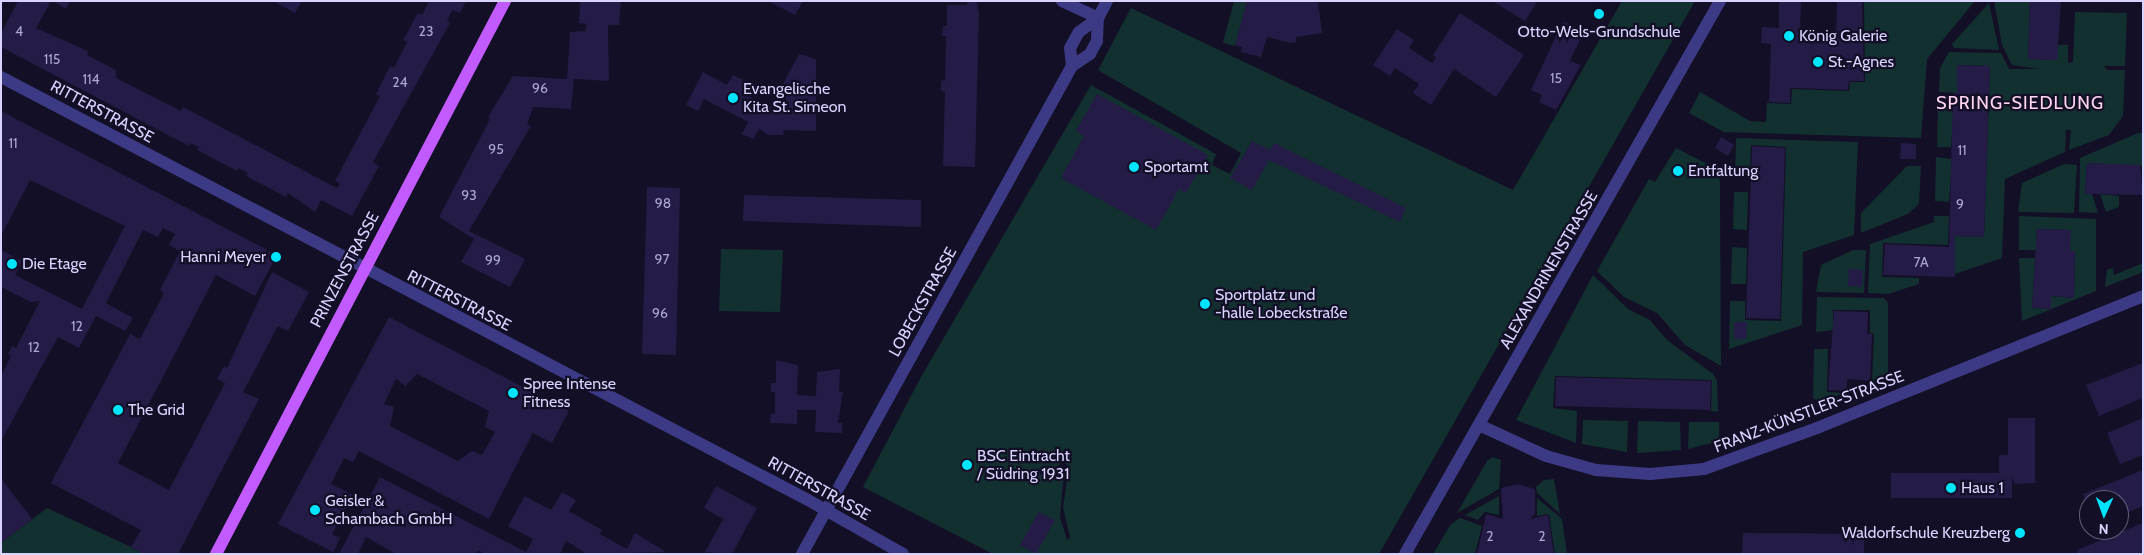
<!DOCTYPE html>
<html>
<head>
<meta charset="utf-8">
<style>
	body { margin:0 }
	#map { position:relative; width:2144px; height:555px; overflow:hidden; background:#130f26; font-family:Cabin,sans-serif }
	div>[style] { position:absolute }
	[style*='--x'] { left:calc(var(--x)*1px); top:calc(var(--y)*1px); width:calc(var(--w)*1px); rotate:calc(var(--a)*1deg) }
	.green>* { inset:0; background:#12302f }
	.building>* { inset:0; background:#241b47 }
	.minor>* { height:12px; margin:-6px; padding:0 6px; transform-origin:6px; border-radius:6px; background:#3d3a85 }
	.major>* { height:12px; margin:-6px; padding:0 6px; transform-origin:6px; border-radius:6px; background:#c25bff }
	.dots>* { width:14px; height:14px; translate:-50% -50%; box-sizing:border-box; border:2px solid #130f26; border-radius:50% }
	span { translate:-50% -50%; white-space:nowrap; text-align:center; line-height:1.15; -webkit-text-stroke:4.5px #130f26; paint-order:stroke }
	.number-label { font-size:14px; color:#aca6d1 }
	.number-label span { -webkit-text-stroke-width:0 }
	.poi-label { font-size:16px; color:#d9d4ff }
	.left { translate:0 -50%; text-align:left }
	.right { translate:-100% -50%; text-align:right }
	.street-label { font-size:16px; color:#d9d4ff }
	.neighbourhood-label { font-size:18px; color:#ffd6f0; letter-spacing:1px }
	.frame { position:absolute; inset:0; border:2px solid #d9d4ff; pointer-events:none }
	.north { position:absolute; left:2079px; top:490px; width:50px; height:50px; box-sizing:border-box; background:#130f26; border:1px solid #625e7d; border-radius:50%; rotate:182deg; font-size:14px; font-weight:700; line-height:20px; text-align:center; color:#d9d4ff }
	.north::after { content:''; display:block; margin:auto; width:18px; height:22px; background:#00e5ff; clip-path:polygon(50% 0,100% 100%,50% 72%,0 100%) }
</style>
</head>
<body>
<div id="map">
	<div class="green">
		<div style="clip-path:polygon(1234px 1px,1247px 1px,1235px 46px,1223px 43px)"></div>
		<div style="clip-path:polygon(evenodd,1622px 1px,1695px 1px,1379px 554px,993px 554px,863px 487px,921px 377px,1091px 85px,1216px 154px,1212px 165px,1230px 174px,1241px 153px,1098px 70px,1131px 8px,1513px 190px,1622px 1px,1061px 461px,1069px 466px,1063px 508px,1070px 537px,1067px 540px,1060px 517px,1064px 473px,1057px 469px,1061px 461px)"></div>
		<div style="clip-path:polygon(1864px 1px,1975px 1px,1927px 59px,1921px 138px,1724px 132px,1689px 113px,1700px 92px,1750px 121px,1766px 122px,1767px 103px,1791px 104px,1792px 89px,1849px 91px,1850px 82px,1865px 82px)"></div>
		<div style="clip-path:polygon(1994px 1px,2030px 1px,2028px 59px,2057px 60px,2057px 45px,2068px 45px,2068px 63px,2073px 62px,2075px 12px,2127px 13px,2125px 66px,2104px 66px,2107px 70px,2125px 70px,2123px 116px,2109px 135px,2069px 150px,2071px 130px,2066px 130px,2065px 152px,2005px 179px,2002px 258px,1955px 274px,1955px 236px,1984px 237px,1990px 66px,1958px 65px,1957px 93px,1939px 92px,1940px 68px,1949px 52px,2001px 53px,2009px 69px,2040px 69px,2012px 65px,2002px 45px)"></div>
		<div style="clip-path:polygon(1989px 3px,1999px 50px,1954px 48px,1952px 44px)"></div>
		<div style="clip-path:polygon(1938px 103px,1954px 104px,1951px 147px,1937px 147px)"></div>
		<div style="clip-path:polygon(2138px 133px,2143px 133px,2143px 166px,2087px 163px,2085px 193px,2092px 194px,2098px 213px,2079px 212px,2080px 158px)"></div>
		<div style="clip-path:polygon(1736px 138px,1858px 142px,1854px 235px,1803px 252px,1802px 325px,1729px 349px,1730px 301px,1745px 301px,1745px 320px,1781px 321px,1786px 147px,1751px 145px,1750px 173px,1735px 174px)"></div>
		<div style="clip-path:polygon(1676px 148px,1715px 168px,1720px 181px,1721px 366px,1685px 345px,1657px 313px,1624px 297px,1597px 271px,1649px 179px,1655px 182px)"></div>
		<div style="clip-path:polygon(1936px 157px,1952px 159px,1949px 202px,1935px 201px)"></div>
		<div style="clip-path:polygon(2064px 164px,2077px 165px,2074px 213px,2018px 212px,2022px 183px)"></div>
		<div style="clip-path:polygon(1907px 166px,1921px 166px,1919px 204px,1908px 214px,1861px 233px,1861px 213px)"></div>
		<div style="clip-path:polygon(1734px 192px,1748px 192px,1747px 230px,1733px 229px)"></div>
		<div style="clip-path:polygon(2100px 194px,2119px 196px,2119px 207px,2106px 212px)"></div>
		<div style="clip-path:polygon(1934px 216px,1949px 216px,1948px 245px,1883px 243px,1882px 277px,1919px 278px,1919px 284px,1888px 294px,1868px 293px,1870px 244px,1934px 222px)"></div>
		<div style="clip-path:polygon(2019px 216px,2096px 219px,2096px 291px,2022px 321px,2019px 258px,2035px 258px,2032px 308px,2050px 309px,2051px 296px,2074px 298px,2075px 252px,2070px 251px,2070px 230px,2037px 229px,2036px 250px,2019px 250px)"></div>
		<div style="clip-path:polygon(1732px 247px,1747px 248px,1746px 284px,1731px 284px)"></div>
		<div style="clip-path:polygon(721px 249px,783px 250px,780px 312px,719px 311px)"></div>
		<div style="clip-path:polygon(1853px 250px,1866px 250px,1864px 293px,1816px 292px,1821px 265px)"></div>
		<div style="clip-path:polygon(2143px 263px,2143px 272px,2105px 287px,2107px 270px,2113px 268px,2114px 275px)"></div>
		<div style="clip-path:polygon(1593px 275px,1628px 309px,1650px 320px,1667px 340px,1713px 374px,1717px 380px,1718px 412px,1711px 411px,1712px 380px,1555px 376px,1553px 408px,1577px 411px,1576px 443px,1516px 420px)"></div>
		<div style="clip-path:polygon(1817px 297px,1884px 298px,1888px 303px,1888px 372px,1883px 376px,1872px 382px,1874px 334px,1870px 333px,1870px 310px,1833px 310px,1833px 330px,1816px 332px)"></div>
		<div style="clip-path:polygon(1814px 349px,1828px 349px,1827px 392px,1844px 393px,1820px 402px,1813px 398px)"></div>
		<div style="clip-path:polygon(1583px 420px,1628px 421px,1627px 452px,1582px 444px)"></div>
		<div style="clip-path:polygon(1638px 421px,1680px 422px,1681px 450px,1637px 453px)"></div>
		<div style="clip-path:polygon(1689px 422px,1719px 422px,1719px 441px,1688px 449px)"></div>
		<div style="clip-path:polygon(1493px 457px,1501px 460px,1499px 489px,1457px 513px,1487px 461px)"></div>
		<div style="clip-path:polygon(1554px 479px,1560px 514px,1537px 493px,1536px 487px,1544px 480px)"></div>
		<div style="clip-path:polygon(1499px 496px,1499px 515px,1485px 512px,1478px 520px,1465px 515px)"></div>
		<div style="clip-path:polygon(1537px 498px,1562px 519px,1567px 554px,1555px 554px,1549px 514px,1537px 516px)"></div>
		<div style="clip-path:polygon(47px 508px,131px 547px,144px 554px,1px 554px,1px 543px)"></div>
		<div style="clip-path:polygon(1460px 518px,1482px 526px,1475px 554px,1433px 554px,1451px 524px)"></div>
	</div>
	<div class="building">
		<div style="clip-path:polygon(18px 1px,51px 1px,36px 28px,88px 51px,87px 55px,116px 70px,116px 78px,181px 111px,183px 107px,337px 188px,340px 184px,335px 181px,380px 96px,376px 94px,390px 66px,394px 68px,407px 42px,403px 40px,418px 13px,422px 15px,429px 1px,466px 1px,460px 13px,452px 10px,447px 21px,450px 23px,373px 162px,379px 166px,352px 216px,321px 200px,315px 212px,288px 193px,286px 197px,246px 176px,248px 173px,239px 168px,237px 171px,197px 150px,199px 147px,190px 143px,189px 146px,1px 47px,1px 33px)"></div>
		<div style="clip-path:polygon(53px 1px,70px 1px,66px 9px)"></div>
		<div style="clip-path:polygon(273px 1px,302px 1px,295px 13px)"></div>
		<div style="clip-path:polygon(580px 1px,621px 1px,619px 25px,608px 25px,609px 81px,574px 79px,571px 109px,533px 107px,527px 124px,531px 126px,469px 231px,525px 259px,510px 287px,461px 262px,474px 239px,439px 217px,490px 119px,488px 117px,513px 76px,567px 79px,570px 32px,586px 31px,586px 24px,579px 23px)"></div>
		<div style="clip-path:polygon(768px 1px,803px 1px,795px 15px)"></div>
		<div style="clip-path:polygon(967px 1px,977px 2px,979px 14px,975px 167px,943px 166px,945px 92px,941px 91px,941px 80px,945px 81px,946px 36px,942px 36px,943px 26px,947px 26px,947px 5px,967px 5px)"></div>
		<div style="clip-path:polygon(1247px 1px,1318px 1px,1322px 33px,1296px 37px,1296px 42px,1290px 43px,1267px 37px,1261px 57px,1241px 52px,1242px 47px,1235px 46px)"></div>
		<div style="clip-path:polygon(1492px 1px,1535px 1px,1537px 2px,1525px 21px)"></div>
		<div style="clip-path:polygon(1779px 1px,1801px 1px,1800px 32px,1836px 33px,1837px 1px,1862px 1px,1864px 81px,1849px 81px,1848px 90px,1790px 88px,1790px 103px,1769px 102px,1771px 44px,1761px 43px,1762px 27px,1779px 28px)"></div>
		<div style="clip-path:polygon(2030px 1px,2061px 1px,2057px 60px,2028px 59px)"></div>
		<div style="clip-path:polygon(1460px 13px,1524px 55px,1496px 97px,1454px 69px,1431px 105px,1413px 93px,1419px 84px,1395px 68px,1390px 76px,1373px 65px,1397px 29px,1414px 40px,1409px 48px,1432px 63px,1436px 58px,1433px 55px)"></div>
		<div style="clip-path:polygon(1563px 21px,1584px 31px,1570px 61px,1581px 65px,1556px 110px,1539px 102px,1542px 95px,1531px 90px)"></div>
		<div style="clip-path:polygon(799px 54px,816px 59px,816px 131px,783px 130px,784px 135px,768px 135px,759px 129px,753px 139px,742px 134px,748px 122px,704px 99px,698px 111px,686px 105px,703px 72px,727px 85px,733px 75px,751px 84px,746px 95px,770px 108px)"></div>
		<div style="clip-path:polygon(1957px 65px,1990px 66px,1984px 237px,1955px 236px,1955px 277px,1883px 275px,1885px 244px,1949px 247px,1953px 93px,1957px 93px)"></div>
		<div style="clip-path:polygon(1097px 94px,1208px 155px,1186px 193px,1179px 189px,1156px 230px,1061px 178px,1084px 136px,1076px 131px)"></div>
		<div style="clip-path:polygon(1px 111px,277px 255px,255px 296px,216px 275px,118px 463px,169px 490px,225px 383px,217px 379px,224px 366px,227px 368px,272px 272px,309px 292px,288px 331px,278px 326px,243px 392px,259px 399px,178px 554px,144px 554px,131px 547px,141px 530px,51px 483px,130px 334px,140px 339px,164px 293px,160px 290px,180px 251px,169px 245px,175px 234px,163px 228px,158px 237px,143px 230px,106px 303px,133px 318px,125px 331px,96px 316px,79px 348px,58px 337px,1px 441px,1px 376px,11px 356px,8px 354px,12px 346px,16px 348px,40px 301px,31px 302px,1px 287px,1px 250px,22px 261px,15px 275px,82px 309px,125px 226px,30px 180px,1px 236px)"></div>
		<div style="clip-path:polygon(1721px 137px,1734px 145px,1728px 156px,1715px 148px)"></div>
		<div style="clip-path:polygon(1252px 141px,1270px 150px,1274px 143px,1406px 208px,1400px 222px,1269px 160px,1252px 190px,1230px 178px)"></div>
		<div style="clip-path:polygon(1901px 143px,1916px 144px,1916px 159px,1900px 159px)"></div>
		<div style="clip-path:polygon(1752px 146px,1785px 148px,1780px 319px,1746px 318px)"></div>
		<div style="clip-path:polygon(2087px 163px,2140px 165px,2143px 195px,2085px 194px)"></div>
		<div style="clip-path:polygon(647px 187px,680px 188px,676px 355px,642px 354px)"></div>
		<div style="clip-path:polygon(744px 195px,921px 200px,921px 227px,743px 221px)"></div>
		<div style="clip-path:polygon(2037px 229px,2071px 230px,2070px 251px,2075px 251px,2074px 298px,2051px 296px,2051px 309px,2032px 308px)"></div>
		<div style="clip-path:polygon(1849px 269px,1863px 270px,1862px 287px,1848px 286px)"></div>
		<div style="clip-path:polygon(1834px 311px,1868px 312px,1867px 334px,1872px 334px,1870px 381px,1847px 379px,1847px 391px,1828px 390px)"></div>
		<div style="clip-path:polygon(evenodd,389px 317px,569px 411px,552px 443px,533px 433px,489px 519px,359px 451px,353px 462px,344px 458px,331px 484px,353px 495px,332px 534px,340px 538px,333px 552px,278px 524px,389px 317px,417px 374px,489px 411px,485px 427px,495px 432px,482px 455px,472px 451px,458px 461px,390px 426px,394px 407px,384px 404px,396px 379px,405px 386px,417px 374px)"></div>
		<div style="clip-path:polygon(1734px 322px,1747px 322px,1746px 339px,1734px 339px)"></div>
		<div style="clip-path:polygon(776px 360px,798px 365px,797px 395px,816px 396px,817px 372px,840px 369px,839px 392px,843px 392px,838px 423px,842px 423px,842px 433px,815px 432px,816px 410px,797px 410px,797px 424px,770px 423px,771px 414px,775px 414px,775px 392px,771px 392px,771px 383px,776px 383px)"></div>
		<div style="clip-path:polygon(2143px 363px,2143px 398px,2099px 416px,2086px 385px)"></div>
		<div style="clip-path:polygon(1556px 377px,1711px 381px,1710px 410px,1555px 406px)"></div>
		<div style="clip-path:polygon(2008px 418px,2035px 418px,2035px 483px,2015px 484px,2012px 477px,2012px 498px,1891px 498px,1891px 473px,1999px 473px,1999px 455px,2008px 455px)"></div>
		<div style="clip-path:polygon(2143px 418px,2143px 455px,2120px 464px,2107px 433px)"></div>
		<div style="clip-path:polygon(2143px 470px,2143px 506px,2119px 516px,2119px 500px,2089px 500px,2089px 508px,2083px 494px)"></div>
		<div style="clip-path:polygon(380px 477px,526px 552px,533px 539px,508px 526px,525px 496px,551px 510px,562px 492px,576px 500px,569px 511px,602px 530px,600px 534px,627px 549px,635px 533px,666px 552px,587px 554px,566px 541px,560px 554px,484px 554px,478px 550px,476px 554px,396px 554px,366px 537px,358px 554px,339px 554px)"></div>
		<div style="clip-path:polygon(1px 478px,32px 519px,1px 543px)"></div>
		<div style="clip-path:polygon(1518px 484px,1535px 489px,1535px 514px,1530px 519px,1548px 515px,1554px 554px,1477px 554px,1486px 514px,1503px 519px,1501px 488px)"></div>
		<div style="clip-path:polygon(716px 486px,757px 508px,732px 554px,705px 552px,723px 519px,704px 508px)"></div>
		<div style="clip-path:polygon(1039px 512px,1055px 520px,1036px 554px,1020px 545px)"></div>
		<div style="clip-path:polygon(2143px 523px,2143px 554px,2078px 554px,2077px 550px)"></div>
		<div style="clip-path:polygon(1743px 533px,1864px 534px,1864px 554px,1742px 554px)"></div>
	</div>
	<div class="minor">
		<div style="--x:1062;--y:1;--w:40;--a:25"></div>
		<div style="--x:1072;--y:66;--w:18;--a:-96"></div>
		<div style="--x:1070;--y:48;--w:18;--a:-61"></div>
		<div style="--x:1079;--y:32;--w:24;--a:-36"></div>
		<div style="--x:1;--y:77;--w:911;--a:27.66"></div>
		<div style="--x:808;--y:500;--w:109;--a:29.6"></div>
		<div style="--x:1479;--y:425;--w:74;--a:24.8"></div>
		<div style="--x:1546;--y:456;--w:52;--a:15.6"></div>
		<div style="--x:1596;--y:470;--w:54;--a:4.2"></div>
		<div style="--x:1650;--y:474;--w:54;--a:-5.3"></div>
		<div style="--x:1704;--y:469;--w:120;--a:-19.9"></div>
		<div style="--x:1817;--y:428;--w:352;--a:-22"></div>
		<div style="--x:802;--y:554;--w:558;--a:-61.05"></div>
		<div style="--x:1072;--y:66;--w:22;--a:-34"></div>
		<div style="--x:1090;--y:54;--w:15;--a:-62"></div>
		<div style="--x:1097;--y:41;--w:23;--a:-88"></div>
		<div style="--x:1098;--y:18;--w:19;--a:-62"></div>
		<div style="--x:1405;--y:554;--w:636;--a:-60.33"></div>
	</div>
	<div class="major">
		<div style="--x:216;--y:554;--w:624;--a:-62.41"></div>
	</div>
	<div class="dots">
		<div style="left:1599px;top:14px;background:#00e5ff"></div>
		<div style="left:1789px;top:36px;background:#00e5ff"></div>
		<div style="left:1818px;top:62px;background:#00e5ff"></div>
		<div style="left:733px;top:98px;background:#00e5ff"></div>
		<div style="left:1134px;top:167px;background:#00e5ff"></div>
		<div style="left:1678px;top:171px;background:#00e5ff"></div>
		<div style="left:276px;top:257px;background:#00e5ff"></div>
		<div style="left:12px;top:264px;background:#00e5ff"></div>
		<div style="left:1205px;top:304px;background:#00e5ff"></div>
		<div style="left:513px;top:393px;background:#00e5ff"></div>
		<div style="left:118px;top:410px;background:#00e5ff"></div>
		<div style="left:967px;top:465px;background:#00e5ff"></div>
		<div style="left:1951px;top:488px;background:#00e5ff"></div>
		<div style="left:315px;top:510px;background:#00e5ff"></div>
		<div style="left:2020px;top:533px;background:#00e5ff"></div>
	</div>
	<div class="number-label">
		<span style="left:19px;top:31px">4</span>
		<span style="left:426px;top:31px">23</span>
		<span style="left:52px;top:59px">115</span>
		<span style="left:1556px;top:78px">15</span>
		<span style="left:91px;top:79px">114</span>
		<span style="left:400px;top:82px">24</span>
		<span style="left:540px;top:88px">96</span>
		<span style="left:13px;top:143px">11</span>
		<span style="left:496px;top:149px">95</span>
		<span style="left:1962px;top:150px">11</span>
		<span style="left:469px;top:195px">93</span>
		<span style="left:663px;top:203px">98</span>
		<span style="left:1960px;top:204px">9</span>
		<span style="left:662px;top:259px">97</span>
		<span style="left:493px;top:260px">99</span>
		<span style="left:1921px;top:262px">7A</span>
		<span style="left:660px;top:313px">96</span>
		<span style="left:77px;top:326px">12</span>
		<span style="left:34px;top:347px">12</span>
		<span style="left:1490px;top:536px">2</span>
		<span style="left:1542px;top:536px">2</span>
	</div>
	<div class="poi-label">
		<span style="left:1599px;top:32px">Otto-Wels-Grundschule</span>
		<span class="left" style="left:1799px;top:36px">König Galerie</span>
		<span class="left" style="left:1828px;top:62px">St.-Agnes</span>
		<span class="left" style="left:743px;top:98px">Evangelische<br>Kita St. Simeon</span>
		<span class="left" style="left:1144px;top:167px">Sportamt</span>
		<span class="left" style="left:1688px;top:171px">Entfaltung</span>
		<span class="right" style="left:266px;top:257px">Hanni Meyer</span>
		<span class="left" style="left:22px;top:264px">Die Etage</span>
		<span class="left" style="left:1215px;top:304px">Sportplatz und<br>-halle Lobeckstraße</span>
		<span class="left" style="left:523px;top:393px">Spree Intense<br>Fitness</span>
		<span class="left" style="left:128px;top:410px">The Grid</span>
		<span class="left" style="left:977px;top:465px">BSC Eintracht<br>/ Südring 1931</span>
		<span class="left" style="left:1961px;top:488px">Haus 1</span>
		<span class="left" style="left:325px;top:510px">Geisler &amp;<br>Schambach GmbH</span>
		<span class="right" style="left:2010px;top:533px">Waldorfschule Kreuzberg</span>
	</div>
	<div class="street-label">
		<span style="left:102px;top:112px;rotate:28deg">RITTERSTRASSE</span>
		<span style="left:345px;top:270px;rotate:-62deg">PRINZENSTRASSE</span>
		<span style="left:1549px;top:270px;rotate:-60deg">ALEXANDRINENSTRASSE</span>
		<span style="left:459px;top:301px;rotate:27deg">RITTERSTRASSE</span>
		<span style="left:923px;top:302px;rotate:-61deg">LOBECKSTRASSE</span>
		<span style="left:1809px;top:412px;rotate:-21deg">FRANZ-KÜNSTLER-STRASSE</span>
		<span style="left:819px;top:489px;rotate:29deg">RITTERSTRASSE</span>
	</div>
	<div class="neighbourhood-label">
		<span style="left:2020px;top:103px">SPRING-SIEDLUNG</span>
	</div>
	<div class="frame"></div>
	<div class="north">N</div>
</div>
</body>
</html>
